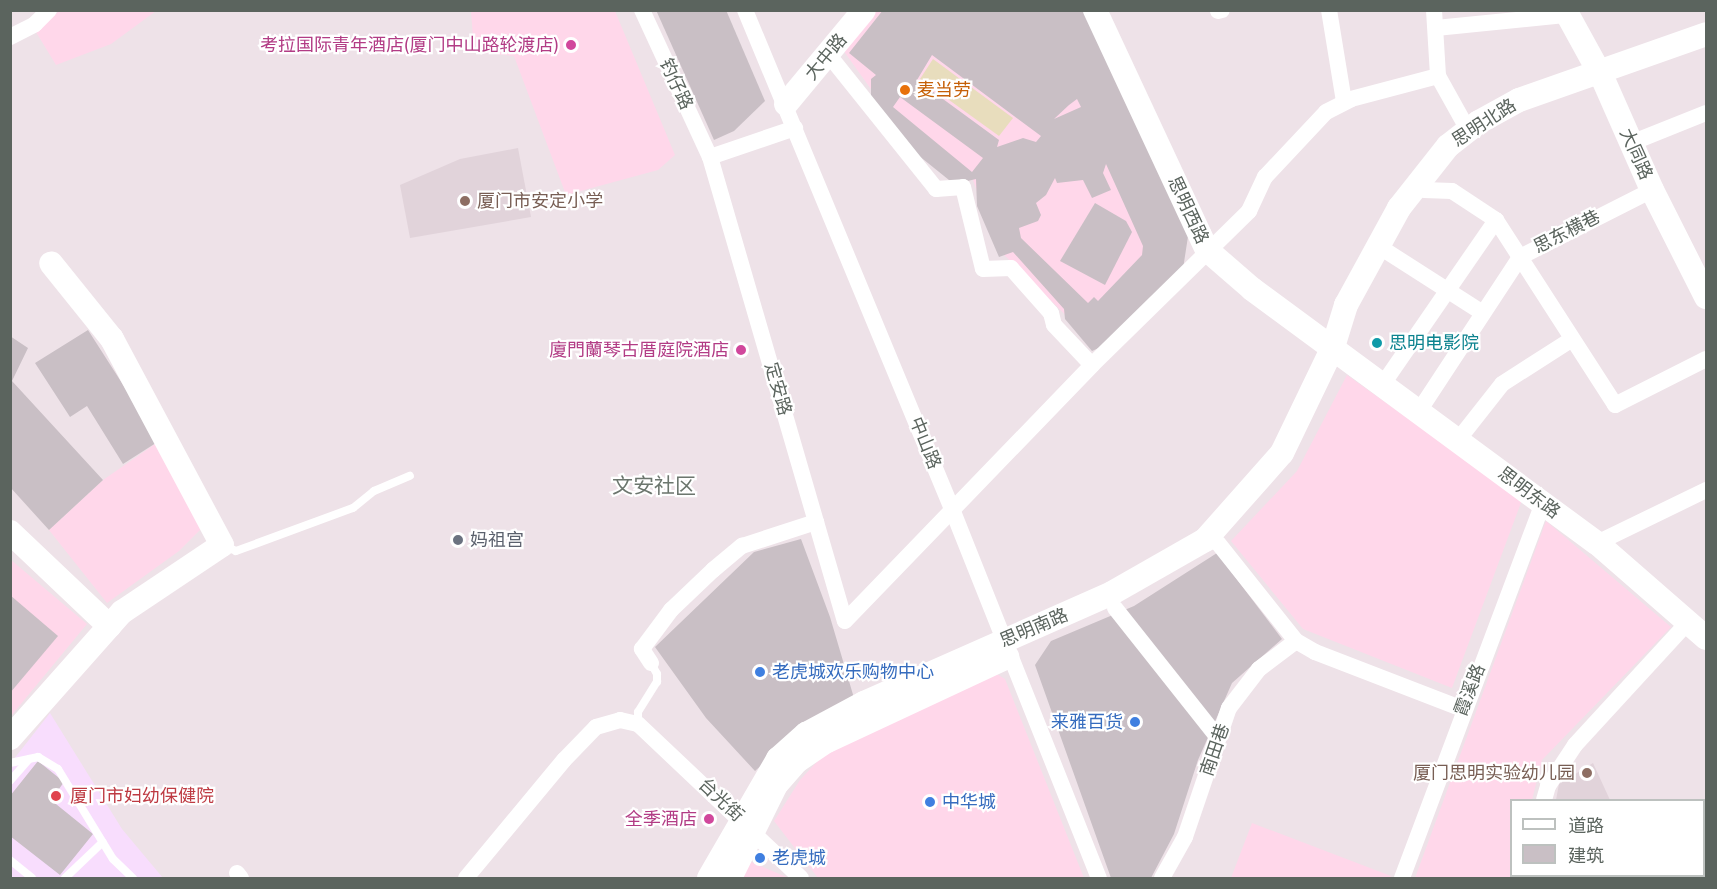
<!DOCTYPE html>
<html>
<head>
<meta charset="utf-8">
<style>
	body { margin:0 }
	#map { position:relative; width:1717px; height:889px; overflow:hidden; background:#eee2e8; font-family:"Public Sans","Noto Sans SC",sans-serif }
	div>[style] { position:absolute }
	[style*='--x'] { left:calc(var(--x)*1px); top:calc(var(--y)*1px); width:calc(var(--w)*1px); rotate:calc(var(--a)*1deg) }
	.commercial>* { inset:0; background:#ffd7ea }
	.education>* { inset:0; background:#e1d3da }
	.medical>* { inset:0; background:#f8ddfd }
	.green>* { inset:0; background:#e8ddbd }
	.building>* { inset:0; background:#c9bfc5 }
	.lane>* { height:8px; margin:-4px; padding:0 4px; transform-origin:4px; border-radius:4px; background:#fff }
	.street>* { height:16px; margin:-8px; padding:0 8px; transform-origin:8px; border-radius:8px; background:#fff }
	.secondary>* { height:24px; margin:-12px; padding:0 12px; transform-origin:12px; border-radius:12px; background:#fff }
	.dots>* { width:16px; height:16px; translate:-50% -50%; box-sizing:border-box; border:3px solid #fff; border-radius:50% }
	span { translate:-50% -50%; white-space:nowrap; text-align:center; line-height:1.15; -webkit-text-stroke:4.5px #fff; paint-order:stroke }
	.hotel-label { font-size:18px; color:#b23c85 }
	.right { translate:-100% -50%; text-align:right }
	.street-label { font-size:18px; color:#5b645e }
	.food-label { font-size:18px; color:#c56008 }
	.left { translate:0 -50%; text-align:left }
	.education-label { font-size:18px; color:#785e54 }
	.culture-label { font-size:18px; color:#0d838f }
	.worship-label { font-size:18px; color:#5b616d }
	.shop-label { font-size:18px; color:#366cbe }
	.health-label { font-size:18px; color:#be3a42 }
	.quarter-label { font-size:21px; color:#6c766e }
	.frame { position:absolute; inset:0; border:12px solid #5b645e; pointer-events:none }
	.legend { position:absolute; left:1510px; top:799px; width:195px; height:78px; box-sizing:border-box; background:#fff; border:2px solid #bdc1bf; margin:0; padding:8px 10px; list-style:none; font-size:18px; color:#5b645e }
	.legend li { display:flex; align-items:center; gap:12px; height:30px }
	.legend b { width:30px; border:2px solid #bdc1bf }
</style>
</head>
<body>
<div id="map">
	<div class="commercial">
		<div style="clip-path:polygon(59px 11px,156px 11px,111px 44px,56px 65px,36px 32px)"></div>
		<div style="clip-path:polygon(471px 11px,615px 11px,675px 155px,658px 170px,566px 195px,514px 56px,474px 52px)"></div>
		<div style="clip-path:polygon(876px 11px,1085px 11px,1172px 203px,1096px 345px,995px 246px,972px 177px,908px 141px,843px 50px)"></div>
		<div style="clip-path:polygon(1347px 375px,1522px 500px,1452px 688px,1303px 629px,1231px 541px,1297px 471px)"></div>
		<div style="clip-path:polygon(158px 442px,205px 525px,179px 551px,107px 603px,49px 530px,103px 480px)"></div>
		<div style="clip-path:polygon(1546px 521px,1671px 627px,1542px 760px,1532px 800px,1512px 800px,1514px 878px,1415px 878px)"></div>
		<div style="clip-path:polygon(11px 560px,87px 624px,11px 716px)"></div>
		<div style="clip-path:polygon(992px 671px,1005px 679px,1084px 878px,818px 878px,774px 821px,800px 780px,827px 751px)"></div>
		<div style="clip-path:polygon(1252px 823px,1391px 876px,1390px 878px,1231px 878px)"></div>
		<div style="clip-path:polygon(751px 862px,789px 878px,742px 878px)"></div>
	</div>
	<div class="education">
		<div style="clip-path:polygon(518px 148px,531px 217px,410px 238px,400px 185px,460px 159px)"></div>
		<div style="clip-path:polygon(1593px 763px,1610px 800px,1556px 800px,1559px 784px)"></div>
		<div style="clip-path:polygon(1539px 876px,1628px 876px,1539px 878px)"></div>
	</div>
	<div class="medical">
		<div style="clip-path:polygon(50px 713px,122px 829px,163px 878px,11px 878px,10px 764px)"></div>
	</div>
	<div class="green">
		<div style="clip-path:polygon(933px 59px,1013px 118px,999px 136px,920px 79px)"></div>
	</div>
	<div class="building">
		<div style="clip-path:polygon(656px 10px,726px 10px,765px 101px,734px 131px,714px 140px)"></div>
		<div style="clip-path:polygon(evenodd,883px 10px,1089px 10px,1189px 230px,1183px 269px,1103px 346px,1092px 351px,1065px 319px,1064px 309px,1013px 252px,999px 257px,977px 206px,976px 179px,955px 184px,949px 180px,908px 147px,871px 98px,871px 79px,876px 75px,849px 53px,883px 10px,932px 55px,1041px 136px,1036px 142px,1023px 138px,997px 147px,999px 140px,917px 80px,932px 55px,883px 10px,900px 97px,983px 158px,972px 172px,893px 107px,900px 97px,883px 10px,1077px 99px,1081px 107px,1054px 119px,1069px 105px,1077px 99px,883px 10px,1106px 164px,1143px 246px,1142px 255px,1098px 301px,1094px 297px,1088px 303px,1021px 238px,1019px 228px,1038px 221px,1041px 215px,1036px 203px,1046px 195px,1055px 178px,1057px 183px,1083px 180px,1092px 198px,1111px 190px,1103px 173px,1106px 164px)"></div>
		<div style="clip-path:polygon(1095px 203px,1126px 221px,1132px 232px,1105px 285px,1060px 261px)"></div>
		<div style="clip-path:polygon(88px 330px,159px 441px,123px 464px,87px 406px,70px 417px,35px 363px)"></div>
		<div style="clip-path:polygon(10px 336px,28px 348px,12px 381px,103px 480px,49px 530px,10px 487px)"></div>
		<div style="clip-path:polygon(801px 539px,830px 617px,854px 698px,807px 724px,755px 771px,706px 718px,655px 647px,754px 552px)"></div>
		<div style="clip-path:polygon(1217px 553px,1282px 639px,1232px 683px,1198px 760px,1174px 834px,1151px 878px,1111px 878px,1035px 665px,1051px 641px,1134px 606px)"></div>
		<div style="clip-path:polygon(10px 595px,58px 636px,10px 693px)"></div>
		<div style="clip-path:polygon(38px 761px,64px 782px,51px 800px,93px 834px,60px 875px,10px 836px,10px 796px)"></div>
	</div>
	<div class="lane">
		<div style="--x:223;--y:545;--w:14;--a:25"></div>
		<div style="--x:236;--y:551;--w:125;--a:-20.2"></div>
		<div style="--x:353;--y:508;--w:27;--a:-39"></div>
		<div style="--x:374;--y:491;--w:39;--a:-23"></div>
		<div style="--x:638;--y:724;--w:12;--a:-90"></div>
		<div style="--x:638;--y:712;--w:36;--a:-58"></div>
		<div style="--x:657;--y:682;--w:8;--a:-90"></div>
		<div style="--x:657;--y:674;--w:13;--a:-119"></div>
		<div style="--x:10;--y:763;--w:29;--a:-12"></div>
		<div style="--x:38;--y:757;--w:23;--a:31"></div>
		<div style="--x:58;--y:769;--w:105;--a:58.6"></div>
		<div style="--x:113;--y:859;--w:28;--a:44"></div>
		<div style="--x:10;--y:781;--w:29;--a:-49"></div>
		<div style="--x:10;--y:860;--w:28;--a:39"></div>
		<div style="--x:65;--y:878;--w:52;--a:-43.5"></div>
	</div>
	<div class="street">
		<div style="--x:642;--y:10;--w:162;--a:65.2"></div>
		<div style="--x:710;--y:157;--w:483;--a:73.8"></div>
		<div style="--x:845;--y:621;--w:356;--a:-46"></div>
		<div style="--x:1092;--y:365;--w:220;--a:-44.4"></div>
		<div style="--x:1249;--y:211;--w:38;--a:-65"></div>
		<div style="--x:1265;--y:177;--w:89;--a:-46.8"></div>
		<div style="--x:1326;--y:112;--w:28;--a:-27"></div>
		<div style="--x:1351;--y:99;--w:90;--a:-14.8"></div>
		<div style="--x:745;--y:10;--w:540;--a:67.47"></div>
		<div style="--x:952;--y:509;--w:397;--a:68.3"></div>
		<div style="--x:1329;--y:10;--w:93;--a:80.7"></div>
		<div style="--x:1434;--y:10;--w:66;--a:86.5"></div>
		<div style="--x:1438;--y:76;--w:62;--a:60.9"></div>
		<div style="--x:1218;--y:11;--w:4;--a:-14"></div>
		<div style="--x:1436;--y:28;--w:132;--a:-5.7"></div>
		<div style="--x:10;--y:37;--w:28;--a:-27"></div>
		<div style="--x:35;--y:24;--w:20;--a:-45"></div>
		<div style="--x:828;--y:54;--w:173;--a:51.3"></div>
		<div style="--x:936;--y:189;--w:27;--a:-4"></div>
		<div style="--x:963;--y:187;--w:84;--a:76.3"></div>
		<div style="--x:983;--y:269;--w:28;--a:-2"></div>
		<div style="--x:1011;--y:268;--w:60;--a:48.4"></div>
		<div style="--x:1051;--y:313;--w:12;--a:76"></div>
		<div style="--x:1054;--y:325;--w:55;--a:46.5"></div>
		<div style="--x:1631;--y:143;--w:81;--a:-21.8"></div>
		<div style="--x:710;--y:157;--w:90;--a:-18.8"></div>
		<div style="--x:1424;--y:190;--w:28;--a:2"></div>
		<div style="--x:1452;--y:191;--w:53;--a:33.4"></div>
		<div style="--x:1496;--y:220;--w:220;--a:57.2"></div>
		<div style="--x:1615;--y:405;--w:102;--a:-26.8"></div>
		<div style="--x:1386;--y:251;--w:115;--a:32.6"></div>
		<div style="--x:1383;--y:384;--w:199;--a:-55.4"></div>
		<div style="--x:1419;--y:411;--w:184;--a:-56.7"></div>
		<div style="--x:1520;--y:257;--w:148;--a:-26.9"></div>
		<div style="--x:1458;--y:440;--w:71;--a:-51.8"></div>
		<div style="--x:1502;--y:384;--w:83;--a:-32.7"></div>
		<div style="--x:1218;--y:543;--w:125;--a:51.5"></div>
		<div style="--x:1296;--y:641;--w:22;--a:30"></div>
		<div style="--x:1315;--y:652;--w:159;--a:21.1"></div>
		<div style="--x:1597;--y:543;--w:121;--a:-25.9"></div>
		<div style="--x:1115;--y:608;--w:166;--a:51.6"></div>
		<div style="--x:651;--y:663;--w:17;--a:-123"></div>
		<div style="--x:642;--y:649;--w:49;--a:-53.4"></div>
		<div style="--x:671;--y:610;--w:58;--a:-43.6"></div>
		<div style="--x:713;--y:570;--w:38;--a:-40"></div>
		<div style="--x:742;--y:546;--w:78;--a:-18"></div>
		<div style="--x:1544;--y:800;--w:15;--a:-74"></div>
		<div style="--x:1548;--y:786;--w:49;--a:-56.6"></div>
		<div style="--x:1575;--y:745;--w:168;--a:-47.4"></div>
		<div style="--x:1704;--y:869;--w:2;--a:0"></div>
		<div style="--x:237;--y:873;--w:6;--a:51"></div>
		<div style="--x:466;--y:878;--w:153;--a:-50.3"></div>
		<div style="--x:564;--y:760;--w:46;--a:-45.9"></div>
		<div style="--x:596;--y:727;--w:25;--a:-16"></div>
		<div style="--x:620;--y:720;--w:18;--a:13"></div>
		<div style="--x:638;--y:724;--w:224;--a:43.4"></div>
		<div style="--x:1162;--y:878;--w:47;--a:-60.7"></div>
		<div style="--x:1185;--y:837;--w:136;--a:-71.2"></div>
		<div style="--x:1229;--y:708;--w:49;--a:-52.4"></div>
		<div style="--x:1259;--y:669;--w:46;--a:-37.1"></div>
		<div style="--x:1402;--y:878;--w:401;--a:-69.4"></div>
		<div style="--x:1527;--y:878;--w:2;--a:-90"></div>
		<div style="--x:1658;--y:878;--w:15;--a:-8"></div>
	</div>
	<div class="secondary">
		<div style="--x:1095;--y:10;--w:265;--a:65"></div>
		<div style="--x:1207;--y:250;--w:60;--a:40.9"></div>
		<div style="--x:1252;--y:289;--w:428;--a:36.4"></div>
		<div style="--x:1597;--y:543;--w:145;--a:41.1"></div>
		<div style="--x:1565;--y:10;--w:79;--a:61.2"></div>
		<div style="--x:1603;--y:79;--w:121;--a:66.2"></div>
		<div style="--x:1652;--y:190;--w:120;--a:63.2"></div>
		<div style="--x:786;--y:104;--w:122;--a:-50.3"></div>
		<div style="--x:10;--y:532;--w:137;--a:43.5"></div>
		<div style="--x:10;--y:738;--w:169;--a:-48.4"></div>
		<div style="--x:122;--y:612;--w:120;--a:-33.8"></div>
		<div style="--x:222;--y:545;--w:234;--a:-118.1"></div>
		<div style="--x:112;--y:339;--w:97;--a:-128.8"></div>
		<div style="--x:709;--y:878;--w:138;--a:-59.9"></div>
		<div style="--x:778;--y:759;--w:38;--a:-42"></div>
		<div style="--x:806;--y:734;--w:66;--a:-28.1"></div>
		<div style="--x:864;--y:703;--w:271;--a:-23.9"></div>
		<div style="--x:1112;--y:593;--w:107;--a:-29.7"></div>
		<div style="--x:1205;--y:540;--w:116;--a:-48.5"></div>
		<div style="--x:1282;--y:453;--w:118;--a:-64.3"></div>
		<div style="--x:1333;--y:347;--w:44;--a:-72.8"></div>
		<div style="--x:1346;--y:305;--w:111;--a:-61.3"></div>
		<div style="--x:1399;--y:208;--w:79;--a:-51.7"></div>
		<div style="--x:1448;--y:146;--w:39;--a:-38"></div>
		<div style="--x:1479;--y:122;--w:46;--a:-28.8"></div>
		<div style="--x:1519;--y:100;--w:198;--a:-19.4"></div>
		<div style="--x:730;--y:878;--w:104;--a:-63.7"></div>
		<div style="--x:776;--y:785;--w:32;--a:-49"></div>
		<div style="--x:797;--y:761;--w:36;--a:-34"></div>
		<div style="--x:827;--y:741;--w:199;--a:-25"></div>
	</div>
	<div class="dots">
		<div style="left:571px;top:45px;background:#d1479c"></div>
		<div style="left:905px;top:90px;background:#e8710a"></div>
		<div style="left:465px;top:201px;background:#8d6e63"></div>
		<div style="left:1377px;top:343px;background:#0f9aa8"></div>
		<div style="left:741px;top:350px;background:#d1479c"></div>
		<div style="left:458px;top:540px;background:#6b7280"></div>
		<div style="left:760px;top:672px;background:#3f7fe0"></div>
		<div style="left:1135px;top:722px;background:#3f7fe0"></div>
		<div style="left:1587px;top:773px;background:#8d6e63"></div>
		<div style="left:56px;top:796px;background:#e0444e"></div>
		<div style="left:930px;top:802px;background:#3f7fe0"></div>
		<div style="left:709px;top:819px;background:#d1479c"></div>
		<div style="left:760px;top:858px;background:#3f7fe0"></div>
	</div>
	<div class="hotel-label">
		<span class="right" style="left:559px;top:45px">考拉国际青年酒店(厦门中山路轮渡店)</span>
		<span class="right" style="left:729px;top:350px">廈門蘭琴古厝庭院酒店</span>
		<span class="right" style="left:697px;top:819px">全季酒店</span>
	</div>
	<div class="street-label">
		<span style="left:826px;top:57px;rotate:-50deg">大中路</span>
		<span style="left:676px;top:84px;rotate:65deg">钓仔路</span>
		<span style="left:1484px;top:123px;rotate:-33deg">思明北路</span>
		<span style="left:1636px;top:154px;rotate:66deg">大同路</span>
		<span style="left:1188px;top:210px;rotate:65deg">思明西路</span>
		<span style="left:1567px;top:232px;rotate:-27deg">思东横巷</span>
		<span style="left:778px;top:389px;rotate:74deg">定安路</span>
		<span style="left:925px;top:443px;rotate:68deg">中山路</span>
		<span style="left:1529px;top:493px;rotate:37deg">思明东路</span>
		<span style="left:1034px;top:628px;rotate:-23deg">思明南路</span>
		<span style="left:1470px;top:690px;rotate:-69deg">霞溪路</span>
		<span style="left:1215px;top:750px;rotate:-71deg">南田巷</span>
		<span style="left:721px;top:800px;rotate:43deg">台光街</span>
	</div>
	<div class="food-label">
		<span class="left" style="left:917px;top:90px">麦当劳</span>
	</div>
	<div class="education-label">
		<span class="left" style="left:477px;top:201px">厦门市安定小学</span>
		<span class="right" style="left:1575px;top:773px">厦门思明实验幼儿园</span>
	</div>
	<div class="culture-label">
		<span class="left" style="left:1389px;top:343px">思明电影院</span>
	</div>
	<div class="worship-label">
		<span class="left" style="left:470px;top:540px">妈祖宫</span>
	</div>
	<div class="shop-label">
		<span class="left" style="left:772px;top:672px">老虎城欢乐购物中心</span>
		<span class="right" style="left:1123px;top:722px">来雅百货</span>
		<span class="left" style="left:942px;top:802px">中华城</span>
		<span class="left" style="left:772px;top:858px">老虎城</span>
	</div>
	<div class="health-label">
		<span class="left" style="left:70px;top:796px">厦门市妇幼保健院</span>
	</div>
	<div class="quarter-label">
		<span style="left:654px;top:486px">文安社区</span>
	</div>
	<div class="frame"></div>
	<ul class="legend">
	<li><b style="height:8px;background:#fff"></b>道路</li>
	<li><b style="height:16px;background:#c9bfc5"></b>建筑</li>
	</ul>
</div>
</body>
</html>
